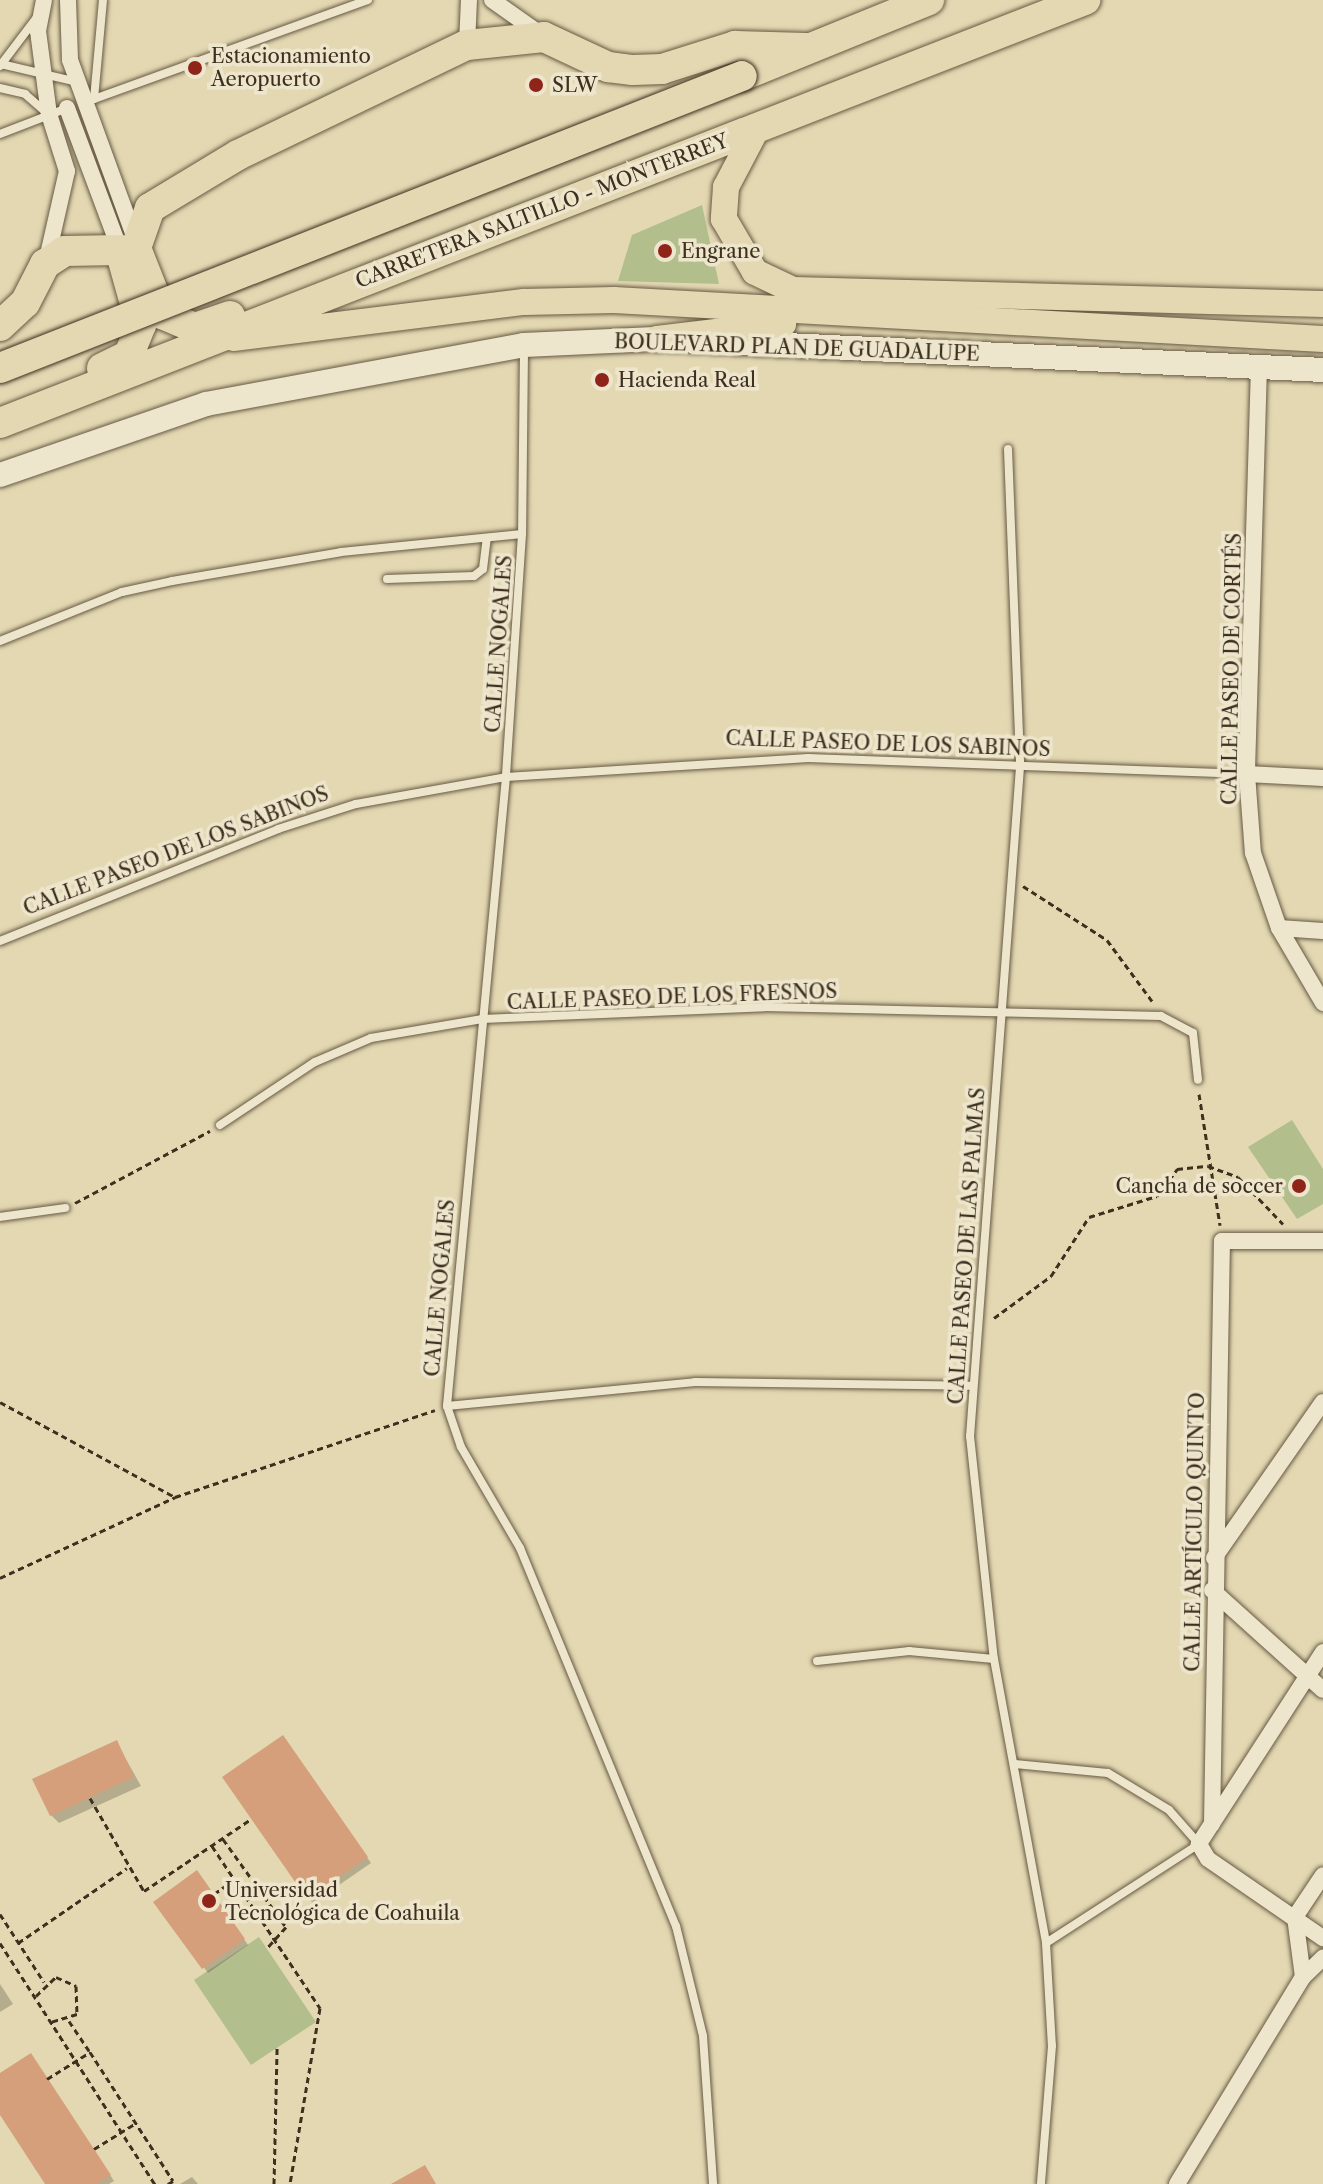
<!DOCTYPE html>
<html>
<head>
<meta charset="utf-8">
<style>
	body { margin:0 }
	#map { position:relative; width:1323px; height:2184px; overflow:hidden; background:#e3d8b2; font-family:"Libre Caslon Text",serif }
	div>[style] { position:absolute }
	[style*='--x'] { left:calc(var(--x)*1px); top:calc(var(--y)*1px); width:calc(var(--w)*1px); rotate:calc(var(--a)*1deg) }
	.green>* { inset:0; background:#b2bf8d }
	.shadow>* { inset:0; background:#0003 }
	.building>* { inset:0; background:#d59f7c }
	.path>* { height:3px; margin-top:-1.5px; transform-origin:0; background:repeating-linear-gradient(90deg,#3e2f1e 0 6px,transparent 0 10px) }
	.roads { filter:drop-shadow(0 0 2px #675943) drop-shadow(0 0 2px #675943) }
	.lane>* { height:8px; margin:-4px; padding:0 4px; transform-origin:4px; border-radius:4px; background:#ede6cd }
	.street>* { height:16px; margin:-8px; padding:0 8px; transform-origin:8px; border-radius:8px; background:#ede6cd }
	.secondary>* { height:24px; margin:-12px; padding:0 12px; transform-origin:12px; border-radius:12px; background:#ede6cd }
	.primary>* { height:26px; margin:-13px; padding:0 13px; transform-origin:13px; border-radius:13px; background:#e3d8b2 }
	.highway>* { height:30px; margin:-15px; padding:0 15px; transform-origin:15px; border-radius:15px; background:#e3d8b2 }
	.bridges { filter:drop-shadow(0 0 2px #3e2f1e) drop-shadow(0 0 2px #3e2f1e) }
	.highway-bridge>* { height:30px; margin:-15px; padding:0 15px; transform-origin:15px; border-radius:15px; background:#e3d8b2 }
	.dots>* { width:22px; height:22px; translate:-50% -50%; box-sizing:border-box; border:4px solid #ede6cd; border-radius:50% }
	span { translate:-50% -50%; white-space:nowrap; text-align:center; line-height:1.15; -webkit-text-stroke:7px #ede6cd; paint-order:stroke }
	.poi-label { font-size:20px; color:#3e2f1e }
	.left { translate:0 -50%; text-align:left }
	.right { translate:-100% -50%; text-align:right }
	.street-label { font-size:20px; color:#3e2f1e }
</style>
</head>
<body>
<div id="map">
	<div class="green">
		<div style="clip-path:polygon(702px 205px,719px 284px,618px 281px,632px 235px)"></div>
		<div style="clip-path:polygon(1292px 1120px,1323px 1169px,1323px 1204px,1297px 1219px,1248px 1147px)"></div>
		<div style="clip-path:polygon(259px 1937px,316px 2022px,251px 2065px,194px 1980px)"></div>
	</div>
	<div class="shadow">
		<div style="clip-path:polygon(117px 1743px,141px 1786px,59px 1823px,51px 1815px)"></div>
		<div style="clip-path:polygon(288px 1743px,371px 1863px,313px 1903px,308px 1898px)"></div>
		<div style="clip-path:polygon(202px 1878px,248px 1945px,208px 1973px,156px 1902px)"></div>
		<div style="clip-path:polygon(0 1984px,13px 2004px,0 2012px)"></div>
		<div style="clip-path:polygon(35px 2061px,114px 2181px,109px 2184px,47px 2184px,0 2112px,0 2076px)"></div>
		<div style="clip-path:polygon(192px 2177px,198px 2184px,180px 2184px)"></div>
	</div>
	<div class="building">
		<div style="clip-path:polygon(283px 1735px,368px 1857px,307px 1899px,222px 1777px)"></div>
		<div style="clip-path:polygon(117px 1740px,134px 1777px,50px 1816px,32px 1779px)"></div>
		<div style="clip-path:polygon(197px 1870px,245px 1939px,202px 1969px,153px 1902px)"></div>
		<div style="clip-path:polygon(31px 2053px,111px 2175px,97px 2184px,45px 2184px,0 2115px,0 2073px)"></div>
		<div style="clip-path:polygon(425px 2165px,436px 2184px,391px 2184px)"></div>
	</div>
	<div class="path">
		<div style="--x:1023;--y:886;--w:100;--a:32.7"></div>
		<div style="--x:1107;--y:940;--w:76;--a:53.6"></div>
		<div style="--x:1199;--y:1094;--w:133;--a:80.9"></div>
		<div style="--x:75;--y:1203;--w:153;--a:-28.1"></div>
		<div style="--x:994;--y:1318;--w:71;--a:-36.4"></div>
		<div style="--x:1051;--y:1276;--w:70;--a:-57.2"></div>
		<div style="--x:1089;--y:1217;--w:71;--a:-17.2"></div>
		<div style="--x:1157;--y:1196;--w:34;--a:-53"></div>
		<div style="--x:1177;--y:1169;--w:31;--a:-6"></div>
		<div style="--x:1208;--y:1166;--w:32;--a:20"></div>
		<div style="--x:1238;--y:1177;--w:65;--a:46.2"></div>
		<div style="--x:0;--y:1402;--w:199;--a:28.5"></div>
		<div style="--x:0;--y:1578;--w:193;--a:-24.8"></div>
		<div style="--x:175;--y:1497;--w:274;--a:-18.5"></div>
		<div style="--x:90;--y:1798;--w:108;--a:59.9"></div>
		<div style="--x:144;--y:1891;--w:129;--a:-33.9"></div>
		<div style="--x:223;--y:1839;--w:108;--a:54.4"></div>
		<div style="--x:286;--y:1927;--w:28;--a:132"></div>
		<div style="--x:212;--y:1846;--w:195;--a:56.3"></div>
		<div style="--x:320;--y:2008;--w:179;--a:99.7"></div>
		<div style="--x:214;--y:1894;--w:24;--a:-35"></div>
		<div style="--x:0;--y:1914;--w:81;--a:57.1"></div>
		<div style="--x:0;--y:1943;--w:287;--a:57.3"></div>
		<div style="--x:18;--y:1943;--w:132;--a:-34.5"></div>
		<div style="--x:36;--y:1996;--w:28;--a:-44"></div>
		<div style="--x:56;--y:1977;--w:22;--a:24"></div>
		<div style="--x:76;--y:1986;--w:28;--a:88"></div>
		<div style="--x:77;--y:2014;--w:28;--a:163"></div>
		<div style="--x:69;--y:2021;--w:36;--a:56"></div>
		<div style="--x:47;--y:2079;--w:51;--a:-32.1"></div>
		<div style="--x:90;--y:2052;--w:153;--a:57.2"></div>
		<div style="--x:173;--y:2181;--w:6;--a:149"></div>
		<div style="--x:94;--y:2149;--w:49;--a:-31.8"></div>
		<div style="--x:274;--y:2184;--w:136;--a:-88.7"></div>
	</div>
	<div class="roads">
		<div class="lane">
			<div style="--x:1;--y:64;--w:79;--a:13.2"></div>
			<div style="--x:0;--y:66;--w:61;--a:-52.9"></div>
			<div style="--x:0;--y:88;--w:26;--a:13"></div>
			<div style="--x:25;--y:94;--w:29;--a:41"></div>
			<div style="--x:94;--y:99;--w:99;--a:-84.8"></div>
			<div style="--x:83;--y:103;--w:303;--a:-19.9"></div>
			<div style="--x:0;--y:134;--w:75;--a:-21.1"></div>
			<div style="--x:524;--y:350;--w:184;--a:90.6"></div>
			<div style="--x:522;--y:534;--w:244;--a:93.8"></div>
			<div style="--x:506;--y:777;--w:632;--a:95.36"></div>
			<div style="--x:447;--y:1406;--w:43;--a:71.1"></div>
			<div style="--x:461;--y:1447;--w:117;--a:59.7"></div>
			<div style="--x:520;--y:1548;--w:409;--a:67.6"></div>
			<div style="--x:676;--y:1926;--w:113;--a:76.2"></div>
			<div style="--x:703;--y:2036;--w:148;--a:86.1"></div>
			<div style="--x:1008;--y:449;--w:318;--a:87.8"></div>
			<div style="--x:1020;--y:767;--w:671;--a:94.27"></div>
			<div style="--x:970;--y:1436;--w:224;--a:83.9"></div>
			<div style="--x:994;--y:1659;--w:289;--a:79.6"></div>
			<div style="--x:1046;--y:1943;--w:103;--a:86.7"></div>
			<div style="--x:1052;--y:2046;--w:138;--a:94.6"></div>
			<div style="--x:387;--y:579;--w:87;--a:-2"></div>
			<div style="--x:474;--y:576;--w:11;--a:-38"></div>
			<div style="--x:483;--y:569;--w:31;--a:-83"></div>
			<div style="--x:0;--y:641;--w:131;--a:-21.9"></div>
			<div style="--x:122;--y:592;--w:51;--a:-12.4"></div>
			<div style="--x:172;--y:581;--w:171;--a:-9.7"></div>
			<div style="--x:341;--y:552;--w:182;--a:-5.7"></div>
			<div style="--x:0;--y:941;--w:300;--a:-21.9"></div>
			<div style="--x:278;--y:829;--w:82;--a:-17.8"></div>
			<div style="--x:356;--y:804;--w:152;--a:-10.2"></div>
			<div style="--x:506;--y:777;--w:303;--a:-3.6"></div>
			<div style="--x:808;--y:758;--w:439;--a:2.1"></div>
			<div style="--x:220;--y:1125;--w:114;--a:-33.6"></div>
			<div style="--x:315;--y:1062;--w:61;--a:-23.2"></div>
			<div style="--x:371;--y:1038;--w:113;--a:-9.7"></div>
			<div style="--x:482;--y:1019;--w:283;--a:-2.4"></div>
			<div style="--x:765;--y:1007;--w:396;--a:1.3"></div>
			<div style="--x:1161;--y:1016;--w:36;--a:28"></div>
			<div style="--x:1193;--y:1033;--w:47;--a:83.9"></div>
			<div style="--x:0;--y:1217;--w:66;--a:-7.9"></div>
			<div style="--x:447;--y:1406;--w:249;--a:-5.5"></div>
			<div style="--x:695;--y:1382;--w:275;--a:0.8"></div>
			<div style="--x:817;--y:1661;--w:93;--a:-6.2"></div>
			<div style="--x:909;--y:1651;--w:85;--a:5.4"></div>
			<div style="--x:1015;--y:1764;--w:93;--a:5.5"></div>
			<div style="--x:1108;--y:1773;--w:71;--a:31.2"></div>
			<div style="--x:1169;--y:1810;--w:45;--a:48.6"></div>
			<div style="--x:1199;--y:1844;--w:182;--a:147.1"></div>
		</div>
		<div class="street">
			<div style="--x:44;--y:0;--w:32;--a:101"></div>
			<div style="--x:38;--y:31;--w:84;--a:82.5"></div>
			<div style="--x:49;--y:114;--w:60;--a:72.5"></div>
			<div style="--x:67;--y:171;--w:90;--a:102.8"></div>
			<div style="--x:68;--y:0;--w:60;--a:88.1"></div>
			<div style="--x:70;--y:60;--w:193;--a:70"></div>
			<div style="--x:492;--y:0;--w:62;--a:35.2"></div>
			<div style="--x:467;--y:45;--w:45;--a:-87.5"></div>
			<div style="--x:67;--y:108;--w:152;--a:69.5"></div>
			<div style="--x:1259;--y:366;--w:408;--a:91.7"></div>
			<div style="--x:1247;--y:774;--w:79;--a:85.7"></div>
			<div style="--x:1253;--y:853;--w:79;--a:70.9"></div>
			<div style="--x:1279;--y:928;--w:87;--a:59.6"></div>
			<div style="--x:1247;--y:774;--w:76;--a:3"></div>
			<div style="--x:1279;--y:928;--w:44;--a:3.9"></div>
			<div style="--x:1214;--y:1558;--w:190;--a:-55.1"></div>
			<div style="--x:1212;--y:1590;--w:149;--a:42"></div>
			<div style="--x:1323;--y:1652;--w:229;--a:122.9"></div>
			<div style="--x:1199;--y:1844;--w:17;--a:59"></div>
			<div style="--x:1208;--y:1859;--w:140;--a:34.5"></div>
			<div style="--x:1212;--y:1824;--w:583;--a:-89.02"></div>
			<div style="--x:1222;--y:1241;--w:101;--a:0"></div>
			<div style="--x:1303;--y:1977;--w:61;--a:-97.6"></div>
			<div style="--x:1295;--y:1917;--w:50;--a:-56.3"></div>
			<div style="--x:1177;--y:2184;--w:242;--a:-58.7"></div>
			<div style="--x:1303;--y:1977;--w:28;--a:-44"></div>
		</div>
		<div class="secondary">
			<div style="--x:0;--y:475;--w:218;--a:-19"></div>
			<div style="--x:206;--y:404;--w:323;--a:-10.5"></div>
			<div style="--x:524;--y:345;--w:133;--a:-2.6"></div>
			<div style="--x:657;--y:339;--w:667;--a:2.66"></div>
		</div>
		<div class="primary">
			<div style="--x:757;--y:128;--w:67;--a:117.7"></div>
			<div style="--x:726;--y:187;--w:32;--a:94"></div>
			<div style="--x:724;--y:219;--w:61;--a:59.7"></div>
			<div style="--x:755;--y:272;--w:42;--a:25.3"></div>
			<div style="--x:793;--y:290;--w:530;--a:1.51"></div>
			<div style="--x:233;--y:338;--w:293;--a:-7.1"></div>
			<div style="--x:524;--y:302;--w:90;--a:-1.3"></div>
			<div style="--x:614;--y:300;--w:710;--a:3.15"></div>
			<div style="--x:657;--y:339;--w:127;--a:-6.8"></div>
		</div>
		<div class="highway">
			<div style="--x:742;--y:76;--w:202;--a:-22.1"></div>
			<div style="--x:230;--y:316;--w:37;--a:161"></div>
			<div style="--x:195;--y:328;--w:36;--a:-157"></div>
			<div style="--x:162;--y:314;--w:71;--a:-111.5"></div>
			<div style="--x:136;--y:248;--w:42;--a:-70.7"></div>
			<div style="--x:150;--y:208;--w:103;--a:-31.1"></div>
			<div style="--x:238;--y:155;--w:254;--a:-25.7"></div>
			<div style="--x:467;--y:45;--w:77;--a:-5.9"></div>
			<div style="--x:544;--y:37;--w:71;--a:25.1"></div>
			<div style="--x:608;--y:67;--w:25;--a:7"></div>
			<div style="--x:633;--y:70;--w:29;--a:-2"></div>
			<div style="--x:662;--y:69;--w:77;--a:-17.5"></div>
			<div style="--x:735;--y:46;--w:71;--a:1.6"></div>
			<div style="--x:0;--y:326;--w:34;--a:-43"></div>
			<div style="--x:25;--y:303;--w:44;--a:-62.9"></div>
			<div style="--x:45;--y:264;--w:24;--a:-33"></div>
			<div style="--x:65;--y:251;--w:55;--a:-1"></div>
			<div style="--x:120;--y:250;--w:78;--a:74.4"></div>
			<div style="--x:141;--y:325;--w:32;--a:112"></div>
			<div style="--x:129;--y:355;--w:30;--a:154"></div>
			<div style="--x:0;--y:423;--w:1165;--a:-21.3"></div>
		</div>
	</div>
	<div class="bridges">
		<div class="highway-bridge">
			<div style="--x:0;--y:368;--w:797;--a:-21.48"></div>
		</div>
	</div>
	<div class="dots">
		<div style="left:195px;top:68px;background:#8f2418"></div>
		<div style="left:536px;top:85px;background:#8f2418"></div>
		<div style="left:665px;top:251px;background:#8f2418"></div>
		<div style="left:602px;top:380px;background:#8f2418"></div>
		<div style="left:1299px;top:1186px;background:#8f2418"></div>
		<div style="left:209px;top:1901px;background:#8f2418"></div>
	</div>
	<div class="poi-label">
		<span class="left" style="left:211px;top:68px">Estacionamiento<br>Aeropuerto</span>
		<span class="left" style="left:552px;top:85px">SLW</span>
		<span class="left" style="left:681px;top:251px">Engrane</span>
		<span class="left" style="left:618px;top:380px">Hacienda Real</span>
		<span class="right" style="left:1283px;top:1186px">Cancha de soccer</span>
		<span class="left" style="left:225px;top:1902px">Universidad<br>Tecnológica de Coahuila</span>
	</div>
	<div class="street-label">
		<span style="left:542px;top:211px;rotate:-21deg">CARRETERA SALTILLO - MONTERREY</span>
		<span style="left:797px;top:348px;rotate:2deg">BOULEVARD PLAN DE GUADALUPE</span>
		<span style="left:499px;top:644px;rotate:-86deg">CALLE NOGALES</span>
		<span style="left:1232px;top:669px;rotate:-89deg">CALLE PASEO DE CORTÉS</span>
		<span style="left:888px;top:744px;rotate:2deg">CALLE PASEO DE LOS SABINOS</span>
		<span style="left:176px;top:851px;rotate:-21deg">CALLE PASEO DE LOS SABINOS</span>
		<span style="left:672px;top:997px;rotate:-2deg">CALLE PASEO DE LOS FRESNOS</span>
		<span style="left:967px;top:1246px;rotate:-86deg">CALLE PASEO DE LAS PALMAS</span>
		<span style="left:440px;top:1288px;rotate:-85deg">CALLE NOGALES</span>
		<span style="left:1195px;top:1532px;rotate:-89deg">CALLE ARTÍCULO QUINTO</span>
	</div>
</div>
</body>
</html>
